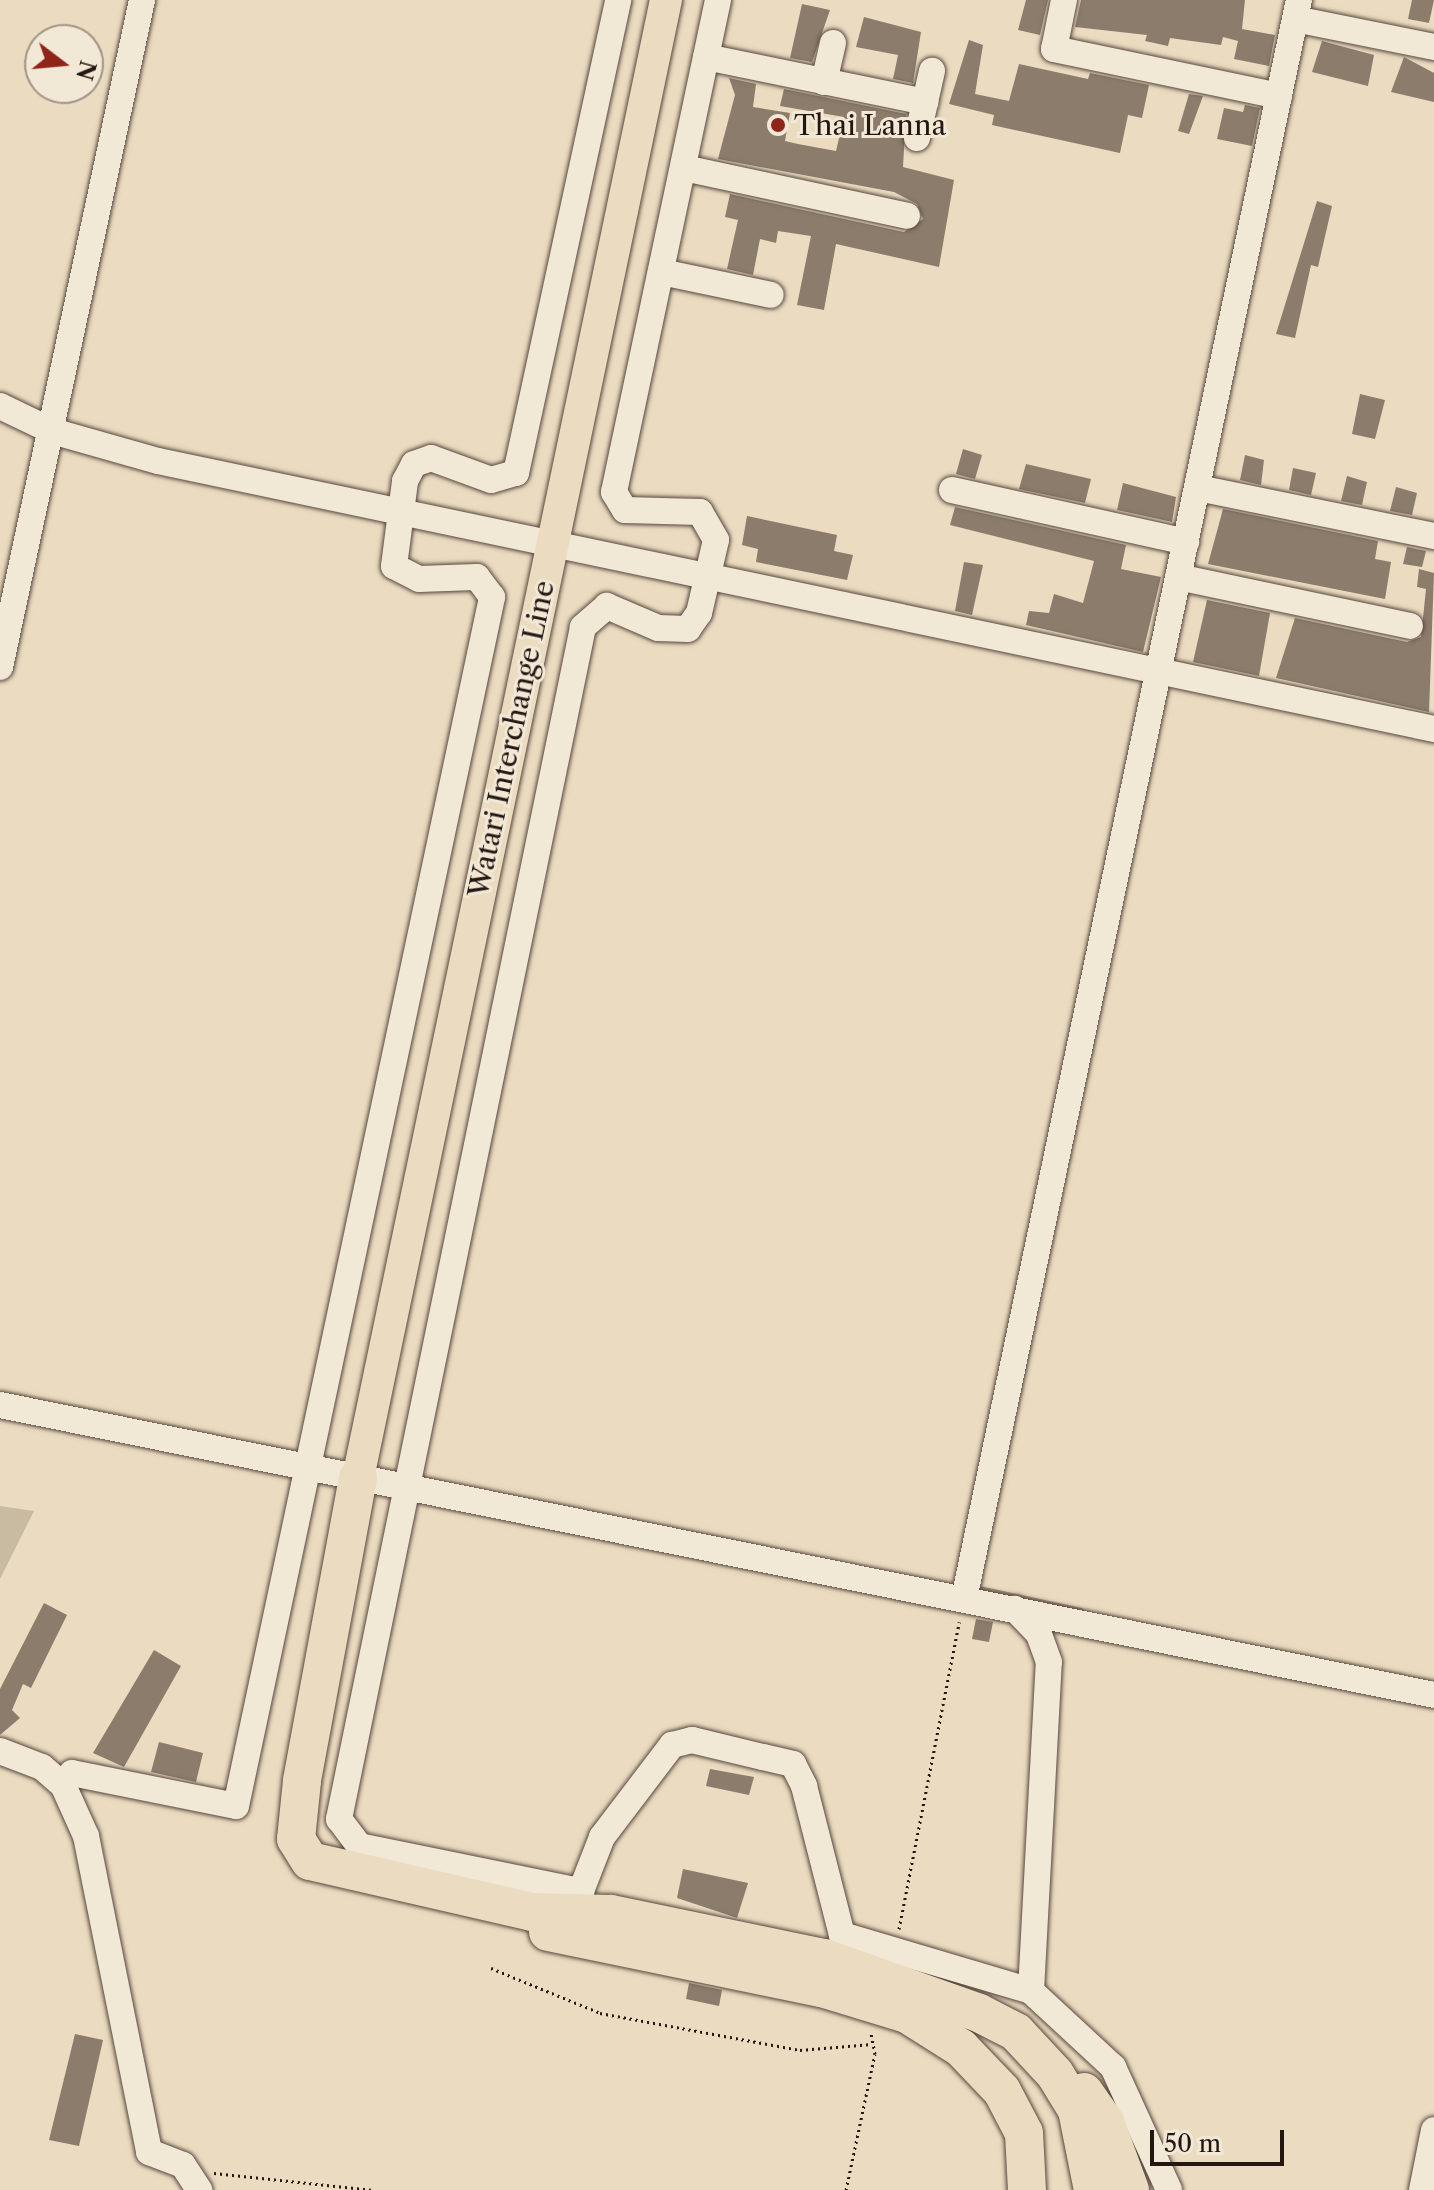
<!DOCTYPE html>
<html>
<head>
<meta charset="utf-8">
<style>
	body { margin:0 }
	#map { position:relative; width:1434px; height:2190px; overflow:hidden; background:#ebdbc0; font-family:"Libre Caslon Text",serif }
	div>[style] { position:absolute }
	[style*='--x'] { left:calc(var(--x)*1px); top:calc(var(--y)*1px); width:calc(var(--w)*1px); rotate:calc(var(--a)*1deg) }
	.green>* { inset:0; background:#c9baa2 }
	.stream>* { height:5px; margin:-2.5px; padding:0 2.5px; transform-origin:2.5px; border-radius:2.5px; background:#a79884 }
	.building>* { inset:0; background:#8b7c6c }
	.path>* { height:3px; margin-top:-1.5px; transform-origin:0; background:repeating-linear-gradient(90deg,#241611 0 2px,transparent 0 6px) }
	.roads { filter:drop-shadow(0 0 2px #56473d) drop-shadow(0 0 2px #56473d) }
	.minor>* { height:26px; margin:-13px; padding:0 13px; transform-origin:13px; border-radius:13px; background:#f2e8d6 }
	.major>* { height:32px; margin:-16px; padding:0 16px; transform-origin:16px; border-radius:16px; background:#ebdbc0 }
	.highway>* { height:38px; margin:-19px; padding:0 19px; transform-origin:19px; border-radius:19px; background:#ebdbc0 }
	.dots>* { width:22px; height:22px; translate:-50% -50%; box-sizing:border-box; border:4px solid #f2e8d6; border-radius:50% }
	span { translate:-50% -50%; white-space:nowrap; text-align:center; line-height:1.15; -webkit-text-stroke:6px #f2e8d6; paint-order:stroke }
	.poi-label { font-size:28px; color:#241611 }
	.left { translate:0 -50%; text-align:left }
	.street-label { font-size:28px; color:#241611 }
	.north { position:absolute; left:24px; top:24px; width:80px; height:80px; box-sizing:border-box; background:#f2e8d6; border:2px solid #a09487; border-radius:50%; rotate:106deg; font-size:22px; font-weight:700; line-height:32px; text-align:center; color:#241611 }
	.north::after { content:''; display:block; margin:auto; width:28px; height:36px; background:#8f2418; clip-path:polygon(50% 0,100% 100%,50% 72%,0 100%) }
	.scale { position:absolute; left:1150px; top:2130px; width:134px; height:36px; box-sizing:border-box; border:4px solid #241611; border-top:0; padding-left:10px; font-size:24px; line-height:28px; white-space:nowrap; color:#241611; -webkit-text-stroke:6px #f2e8d6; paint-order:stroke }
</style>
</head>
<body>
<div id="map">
	<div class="green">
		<div style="clip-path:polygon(0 1506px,34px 1511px,0 1579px)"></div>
	</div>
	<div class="stream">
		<div style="--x:979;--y:1588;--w:104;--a:12.2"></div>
	</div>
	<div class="building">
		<div style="clip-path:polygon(1026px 0,1048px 0,1040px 35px,1018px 30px)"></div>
		<div style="clip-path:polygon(1081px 0,1245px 0,1242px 29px,1275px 35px,1269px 66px,1234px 59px,1238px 41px,1223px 37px,1221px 45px,1170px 38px,1168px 46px,1145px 41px,1147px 35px,1075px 27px)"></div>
		<div style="clip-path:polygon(1412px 0,1434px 0,1429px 23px,1408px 19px)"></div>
		<div style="clip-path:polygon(802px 4px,830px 10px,812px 62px,790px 58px)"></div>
		<div style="clip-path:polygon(864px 17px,921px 32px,913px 83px,893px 79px,898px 55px,856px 47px)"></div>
		<div style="clip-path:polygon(969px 40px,983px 45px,975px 94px,1009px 101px,1019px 64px,1088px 79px,1090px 73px,1149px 85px,1142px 118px,1128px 115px,1120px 153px,992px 125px,994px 115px,949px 104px)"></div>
		<div style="clip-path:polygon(1322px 41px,1374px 55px,1368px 86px,1312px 72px)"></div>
		<div style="clip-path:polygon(1404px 57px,1434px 73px,1434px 102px,1391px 92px)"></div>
		<div style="clip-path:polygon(729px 78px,756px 84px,753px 107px,790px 113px,785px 141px,798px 144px,836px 151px,844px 117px,780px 106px,784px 89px,906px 114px,903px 167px,954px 180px,939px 267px,836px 244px,824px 310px,797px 305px,811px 236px,778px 231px,776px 243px,760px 239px,753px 275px,727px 269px,738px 220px,725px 217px,730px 194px,904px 232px,923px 219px,917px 204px,894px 192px,718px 159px,735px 95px)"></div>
		<div style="clip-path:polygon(1189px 94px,1203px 96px,1189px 134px,1178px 131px)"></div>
		<div style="clip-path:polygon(1245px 105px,1260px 108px,1252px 146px,1217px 139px,1224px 108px,1243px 112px)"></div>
		<div style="clip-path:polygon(1317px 201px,1332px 206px,1318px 267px,1311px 265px,1295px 338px,1276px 334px)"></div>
		<div style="clip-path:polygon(1360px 394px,1385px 400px,1375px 439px,1352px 434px)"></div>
		<div style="clip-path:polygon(963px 449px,982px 455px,975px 479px,956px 474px)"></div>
		<div style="clip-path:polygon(1245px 455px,1264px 460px,1261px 485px,1240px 480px)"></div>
		<div style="clip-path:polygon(1026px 464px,1091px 479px,1085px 503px,1019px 489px)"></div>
		<div style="clip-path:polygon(1293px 468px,1316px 473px,1311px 495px,1289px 490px)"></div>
		<div style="clip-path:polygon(1347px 476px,1367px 482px,1362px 505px,1341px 501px)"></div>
		<div style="clip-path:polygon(1123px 483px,1176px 497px,1172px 522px,1117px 510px)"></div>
		<div style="clip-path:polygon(1396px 487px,1417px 493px,1412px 515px,1390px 511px)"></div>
		<div style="clip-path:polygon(955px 507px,1126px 545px,1121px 569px,1161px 577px,1143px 652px,1026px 625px,1029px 611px,1049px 613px,1054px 594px,1083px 603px,1094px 561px,950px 525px)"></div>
		<div style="clip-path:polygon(1223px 509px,1378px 541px,1375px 559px,1391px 562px,1385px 599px,1208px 564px)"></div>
		<div style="clip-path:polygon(747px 516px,837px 535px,834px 551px,853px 555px,847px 580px,756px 562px,758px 549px,742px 545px)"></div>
		<div style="clip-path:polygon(1407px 547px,1426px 551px,1422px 567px,1403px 564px)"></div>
		<div style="clip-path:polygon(964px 562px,983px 565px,972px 615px,955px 611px)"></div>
		<div style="clip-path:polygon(1419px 569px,1434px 573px,1429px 712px,1276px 678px,1295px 618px,1407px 642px,1421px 637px,1426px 589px,1417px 587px)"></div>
		<div style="clip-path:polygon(1207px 600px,1270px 613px,1259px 676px,1193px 662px)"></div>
		<div style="clip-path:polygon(44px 1603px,67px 1615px,31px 1688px,23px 1684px,12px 1710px,20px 1718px,0 1735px,0 1689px)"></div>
		<div style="clip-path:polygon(976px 1619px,993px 1622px,989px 1642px,972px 1639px)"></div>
		<div style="clip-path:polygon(154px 1650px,181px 1666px,124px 1767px,93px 1753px)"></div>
		<div style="clip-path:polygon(159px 1742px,203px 1753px,196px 1782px,151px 1772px)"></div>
		<div style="clip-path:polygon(710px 1769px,754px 1777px,749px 1795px,706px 1786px)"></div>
		<div style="clip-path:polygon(683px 1869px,748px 1883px,737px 1918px,677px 1898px)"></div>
		<div style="clip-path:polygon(689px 1983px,722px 1990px,719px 2006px,686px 1999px)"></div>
		<div style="clip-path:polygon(75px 2034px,103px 2040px,79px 2146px,49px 2140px)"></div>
	</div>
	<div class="path">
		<div style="--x:899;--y:1929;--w:313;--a:-78.9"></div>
		<div style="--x:491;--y:1968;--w:118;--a:22.4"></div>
		<div style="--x:600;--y:2013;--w:203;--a:10.5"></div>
		<div style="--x:800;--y:2050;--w:72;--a:-4.8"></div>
		<div style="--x:214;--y:2173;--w:160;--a:6.1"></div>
		<div style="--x:846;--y:2190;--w:139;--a:-78"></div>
		<div style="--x:875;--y:2054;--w:21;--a:-101"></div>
	</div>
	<div class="roads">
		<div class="minor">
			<div style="--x:718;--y:0;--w:503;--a:101.94"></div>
			<div style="--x:614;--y:492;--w:21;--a:59"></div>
			<div style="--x:625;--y:510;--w:75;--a:1.5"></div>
			<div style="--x:700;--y:512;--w:32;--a:60"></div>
			<div style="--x:716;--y:540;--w:75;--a:103.1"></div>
			<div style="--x:699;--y:613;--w:19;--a:125"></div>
			<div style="--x:688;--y:629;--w:30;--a:-178"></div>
			<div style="--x:658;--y:628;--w:56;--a:-156.7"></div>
			<div style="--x:607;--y:606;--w:32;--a:139"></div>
			<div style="--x:583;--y:627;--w:1217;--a:101.57"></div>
			<div style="--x:339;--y:1819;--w:34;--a:53"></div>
			<div style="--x:359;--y:1846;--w:227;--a:11.5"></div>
			<div style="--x:581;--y:1891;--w:58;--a:-68.7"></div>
			<div style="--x:602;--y:1837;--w:116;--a:-52.7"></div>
			<div style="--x:672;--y:1745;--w:21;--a:-14"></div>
			<div style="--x:692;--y:1740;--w:73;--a:13.5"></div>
			<div style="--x:763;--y:1757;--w:31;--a:13"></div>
			<div style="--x:793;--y:1764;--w:25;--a:63"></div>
			<div style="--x:804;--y:1786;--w:154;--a:75.7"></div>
			<div style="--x:842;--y:1935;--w:197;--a:16.5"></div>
			<div style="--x:1031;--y:1991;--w:329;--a:-86.9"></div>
			<div style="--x:1049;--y:1662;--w:30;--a:-110"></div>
			<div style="--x:1039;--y:1634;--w:35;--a:-134"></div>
			<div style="--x:1064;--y:0;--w:50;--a:101.5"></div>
			<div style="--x:1054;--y:49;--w:230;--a:11.8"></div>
			<div style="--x:1295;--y:19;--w:142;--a:11.4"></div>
			<div style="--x:706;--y:57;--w:224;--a:11.6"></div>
			<div style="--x:824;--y:82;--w:40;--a:-77"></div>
			<div style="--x:917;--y:138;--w:69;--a:-77.4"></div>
			<div style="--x:684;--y:168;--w:228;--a:12.1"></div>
			<div style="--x:661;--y:272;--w:112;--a:11.8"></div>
			<div style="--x:0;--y:406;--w:58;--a:25.7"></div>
			<div style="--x:52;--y:431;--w:110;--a:15.8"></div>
			<div style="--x:158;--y:461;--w:1304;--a:11.86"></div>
			<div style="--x:1198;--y:488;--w:241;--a:11.5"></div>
			<div style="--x:952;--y:490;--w:240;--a:12.5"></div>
			<div style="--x:1178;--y:577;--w:237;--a:11.9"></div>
			<div style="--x:0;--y:667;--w:682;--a:-77.98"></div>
			<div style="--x:0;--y:1405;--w:1463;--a:11.43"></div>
			<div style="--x:964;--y:1599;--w:1634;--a:-78.17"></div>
			<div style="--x:0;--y:1751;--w:45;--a:20.9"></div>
			<div style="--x:42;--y:1767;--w:28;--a:41"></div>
			<div style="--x:63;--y:1785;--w:56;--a:65.7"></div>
			<div style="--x:86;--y:1836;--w:322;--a:78.7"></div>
			<div style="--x:149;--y:2152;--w:36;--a:21"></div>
			<div style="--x:183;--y:2165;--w:30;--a:57"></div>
			<div style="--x:63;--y:1785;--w:15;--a:-53"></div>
			<div style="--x:72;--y:1773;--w:167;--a:11.4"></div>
			<div style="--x:236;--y:1806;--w:1236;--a:-78.04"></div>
			<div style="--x:492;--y:597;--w:25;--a:-127"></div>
			<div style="--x:477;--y:577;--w:58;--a:178"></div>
			<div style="--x:419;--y:579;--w:28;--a:-153"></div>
			<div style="--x:394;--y:566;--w:86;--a:-82.6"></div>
			<div style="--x:405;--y:481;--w:19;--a:-62"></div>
			<div style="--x:414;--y:464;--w:18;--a:-19"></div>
			<div style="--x:431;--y:458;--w:64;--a:20.1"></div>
			<div style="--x:491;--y:480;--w:26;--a:-16"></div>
			<div style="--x:516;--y:473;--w:484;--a:-77.8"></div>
			<div style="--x:1031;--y:1991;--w:112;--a:42.8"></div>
			<div style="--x:1113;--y:2067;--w:135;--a:65.5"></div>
			<div style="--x:1422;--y:2190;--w:61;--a:-78.7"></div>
		</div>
		<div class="major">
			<div style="--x:358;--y:1478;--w:1510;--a:-78.23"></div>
		</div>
		<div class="highway">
			<div style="--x:358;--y:1478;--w:308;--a:100.5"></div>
			<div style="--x:302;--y:1781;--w:58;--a:95.9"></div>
			<div style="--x:296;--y:1839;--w:26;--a:58"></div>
			<div style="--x:310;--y:1861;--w:228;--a:12.9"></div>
			<div style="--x:532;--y:1912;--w:79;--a:1.5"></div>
			<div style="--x:611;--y:1914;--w:217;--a:11.7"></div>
			<div style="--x:824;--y:1958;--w:164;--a:19.5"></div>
			<div style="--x:979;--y:2013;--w:42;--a:27.2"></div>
			<div style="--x:1016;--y:2032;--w:57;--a:47.1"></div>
			<div style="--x:1055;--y:2074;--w:42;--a:58.6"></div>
			<div style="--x:1077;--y:2110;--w:82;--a:78.7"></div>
			<div style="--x:548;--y:1932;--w:280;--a:11.6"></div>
			<div style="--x:822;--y:1988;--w:89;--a:17"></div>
			<div style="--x:907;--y:2014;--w:64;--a:32.2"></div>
			<div style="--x:961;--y:2048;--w:59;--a:46.4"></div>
			<div style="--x:1002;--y:2091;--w:47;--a:62.4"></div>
			<div style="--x:1024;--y:2133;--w:57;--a:87"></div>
			<div style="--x:1084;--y:2092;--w:37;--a:55"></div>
			<div style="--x:1105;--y:2122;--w:72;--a:69.8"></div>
		</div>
	</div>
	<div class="dots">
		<div style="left:778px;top:125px;background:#8f2418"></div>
	</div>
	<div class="poi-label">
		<span class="left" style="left:794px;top:125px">Thai Lanna</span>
	</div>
	<div class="street-label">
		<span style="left:511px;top:739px;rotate:-78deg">Watari Interchange Line</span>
	</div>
	<div class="north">N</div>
	<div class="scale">50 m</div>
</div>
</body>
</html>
